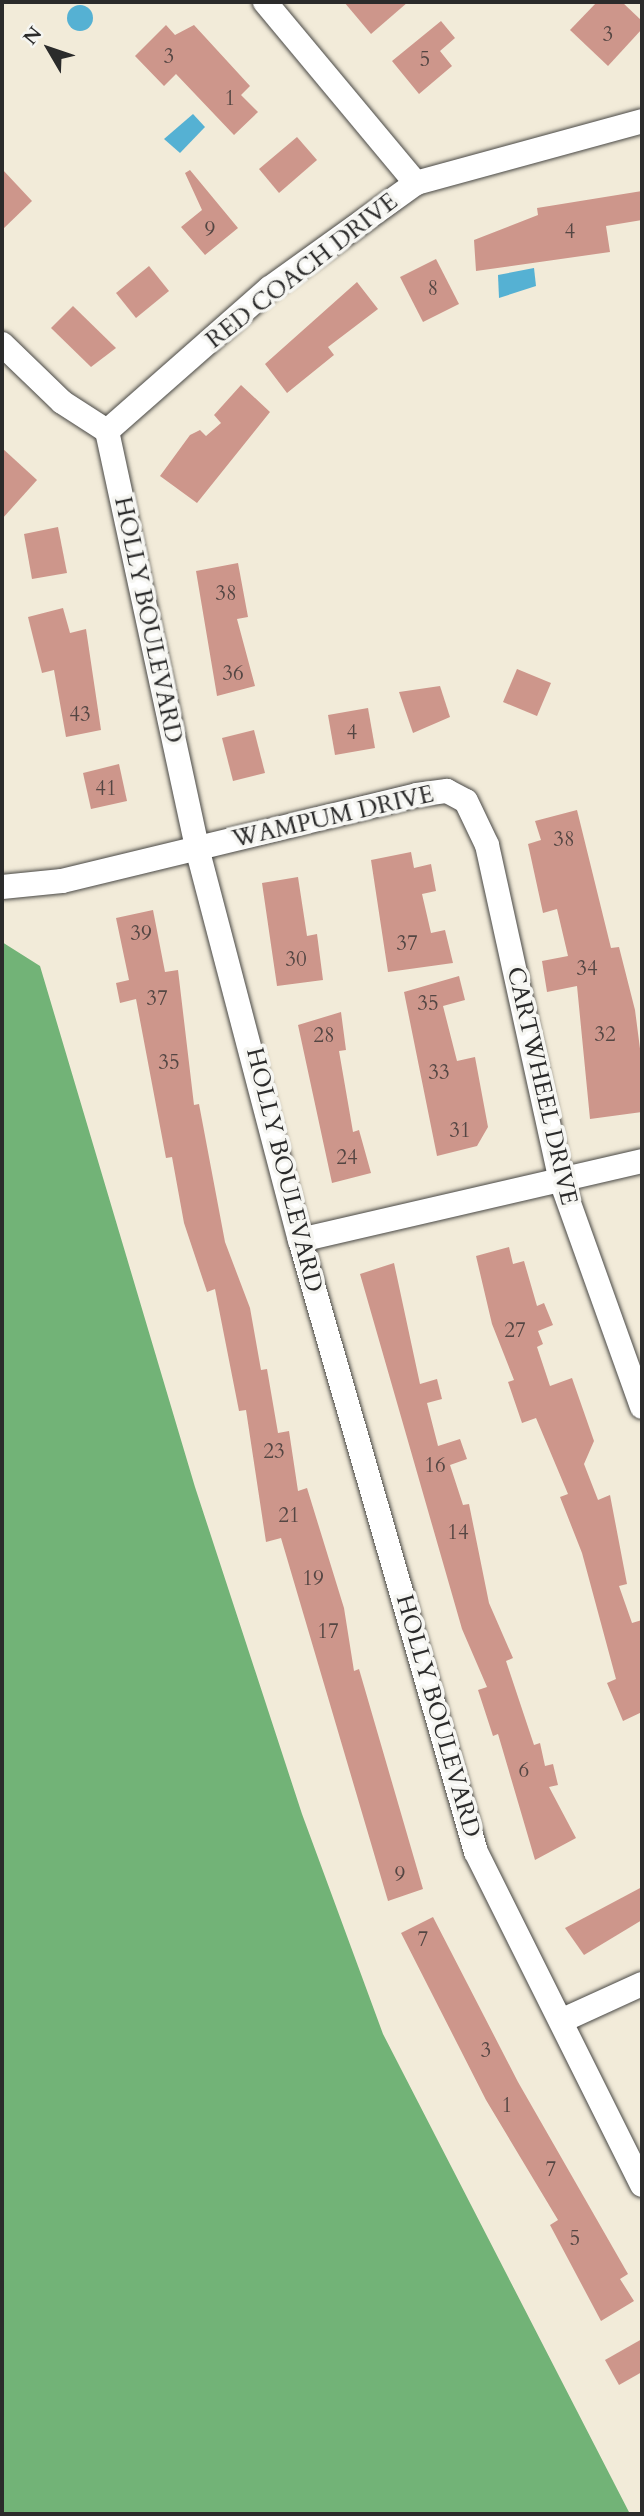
<!DOCTYPE html>
<html>
<head>
<meta charset="utf-8">
<style>
	body { margin:0 }
	#map { position:relative; width:644px; height:2516px; overflow:hidden; background:#f2ebd9; font-family:Cardo,serif }
	div>[style] { position:absolute }
	[style*='--x'] { left:calc(var(--x)*1px); top:calc(var(--y)*1px); width:calc(var(--w)*1px); rotate:calc(var(--a)*1deg) }
	.forest>* { inset:0; background:#72b377 }
	.water>* { inset:0; background:#55b1d3 }
	.round { border-radius:50% }
	.building>* { inset:0; background:#cd968b }
	.roads { filter:drop-shadow(0 0 2px #494845) drop-shadow(0 0 2px #494845) }
	.minor>* { height:24px; margin:-12px; padding:0 12px; transform-origin:12px; border-radius:12px; background:#fff }
	span { translate:-50% -50%; white-space:nowrap; text-align:center; line-height:1.15; -webkit-text-stroke:7px #f6f6f2; paint-order:stroke }
	.number-label { font-size:21px; color:#544643 }
	.number-label span { -webkit-text-stroke-width:0 }
	.street-label { font-size:24px; color:#2b2b2b }
	.frame { position:absolute; inset:0; border:4px solid #2b2b2b; pointer-events:none }
	.north { position:absolute; left:14px; top:14px; width:70px; height:70px; -webkit-text-stroke:5px #f6f6f2; paint-order:stroke; rotate:309deg; font-size:19px; font-weight:700; line-height:28px; text-align:center; color:#2b2b2b }
	.north::after { content:''; display:block; margin:auto; width:24px; height:32px; background:#2b2b2b; clip-path:polygon(50% 0,100% 100%,50% 72%,0 100%) }
</style>
</head>
<body>
<div id="map">
	<div class="forest">
		<div style="clip-path:polygon(2px 942px,40px 966px,195px 1487px,302px 1814px,383px 2034px,630px 2514px,2px 2514px)"></div>
	</div>
	<div class="water">
		<div class="round" style="left:67px;top:5px;width:26px;height:26px"></div>
		<div style="clip-path:polygon(193px 114px,205px 127px,180px 153px,164px 139px)"></div>
		<div style="clip-path:polygon(534px 268px,536px 286px,499px 298px,498px 275px)"></div>
	</div>
	<div class="building">
		<div style="clip-path:polygon(344px 2px,408px 2px,371px 34px)"></div>
		<div style="clip-path:polygon(597px 2px,622px 2px,642px 21px,642px 29px,608px 66px,570px 30px)"></div>
		<div style="clip-path:polygon(441px 21px,455px 38px,440px 51px,452px 66px,419px 94px,392px 61px)"></div>
		<div style="clip-path:polygon(166px 25px,175px 35px,194px 25px,250px 86px,241px 95px,258px 112px,234px 135px,176px 74px,164px 86px,135px 56px)"></div>
		<div style="clip-path:polygon(297px 137px,317px 160px,279px 193px,259px 169px)"></div>
		<div style="clip-path:polygon(2px 169px,32px 201px,2px 230px)"></div>
		<div style="clip-path:polygon(190px 170px,238px 228px,205px 255px,181px 227px,202px 210px,185px 173px)"></div>
		<div style="clip-path:polygon(642px 191px,642px 220px,606px 226px,610px 252px,476px 271px,474px 240px,538px 215px,537px 208px)"></div>
		<div style="clip-path:polygon(436px 259px,459px 304px,423px 322px,400px 277px)"></div>
		<div style="clip-path:polygon(149px 266px,169px 291px,136px 318px,116px 293px)"></div>
		<div style="clip-path:polygon(357px 282px,378px 309px,328px 347px,334px 355px,287px 393px,265px 364px)"></div>
		<div style="clip-path:polygon(73px 306px,116px 348px,91px 367px,51px 328px)"></div>
		<div style="clip-path:polygon(241px 385px,270px 412px,197px 503px,160px 476px,190px 435px,200px 430px,206px 436px,221px 423px,214px 415px)"></div>
		<div style="clip-path:polygon(2px 448px,37px 480px,2px 519px)"></div>
		<div style="clip-path:polygon(58px 527px,67px 573px,32px 579px,24px 534px)"></div>
		<div style="clip-path:polygon(238px 563px,248px 617px,237px 619px,255px 686px,217px 696px,196px 571px)"></div>
		<div style="clip-path:polygon(63px 608px,70px 633px,86px 629px,101px 730px,66px 737px,54px 670px,42px 673px,28px 617px)"></div>
		<div style="clip-path:polygon(517px 669px,551px 683px,537px 716px,503px 702px)"></div>
		<div style="clip-path:polygon(440px 686px,450px 717px,413px 733px,399px 692px)"></div>
		<div style="clip-path:polygon(368px 708px,375px 748px,335px 755px,328px 715px)"></div>
		<div style="clip-path:polygon(254px 730px,265px 773px,233px 781px,222px 738px)"></div>
		<div style="clip-path:polygon(119px 764px,127px 801px,91px 809px,83px 773px)"></div>
		<div style="clip-path:polygon(577px 810px,611px 948px,619px 947px,635px 1010px,642px 1064px,642px 1112px,590px 1119px,577px 986px,547px 992px,542px 961px,568px 956px,557px 909px,543px 913px,528px 844px,541px 840px,535px 821px)"></div>
		<div style="clip-path:polygon(411px 852px,414px 868px,431px 864px,436px 891px,422px 894px,431px 933px,445px 930px,453px 963px,388px 972px,371px 860px)"></div>
		<div style="clip-path:polygon(298px 877px,307px 936px,317px 934px,323px 980px,277px 986px,262px 883px)"></div>
		<div style="clip-path:polygon(153px 910px,165px 972px,178px 970px,194px 1105px,199px 1104px,225px 1242px,250px 1308px,261px 1370px,267px 1369px,278px 1433px,289px 1431px,298px 1491px,307px 1488px,344px 1608px,354px 1671px,359px 1669px,423px 1889px,388px 1901px,281px 1538px,266px 1542px,246px 1410px,239px 1411px,215px 1289px,207px 1292px,184px 1223px,172px 1157px,166px 1158px,136px 999px,120px 1003px,116px 983px,129px 980px,116px 918px)"></div>
		<div style="clip-path:polygon(459px 976px,465px 1000px,443px 1006px,457px 1061px,475px 1057px,488px 1127px,477px 1146px,437px 1156px,404px 992px)"></div>
		<div style="clip-path:polygon(341px 1012px,346px 1050px,339px 1051px,353px 1132px,359px 1130px,371px 1173px,332px 1183px,298px 1025px)"></div>
		<div style="clip-path:polygon(509px 1247px,513px 1264px,524px 1261px,537px 1306px,544px 1303px,553px 1325px,538px 1331px,543px 1344px,537px 1347px,550px 1386px,572px 1378px,594px 1441px,584px 1464px,598px 1500px,610px 1495px,627px 1584px,619px 1586px,632px 1623px,642px 1620px,642px 1712px,623px 1721px,607px 1683px,616px 1679px,582px 1553px,560px 1497px,568px 1494px,536px 1418px,522px 1423px,508px 1382px,514px 1380px,492px 1324px,476px 1256px)"></div>
		<div style="clip-path:polygon(394px 1263px,420px 1384px,437px 1379px,442px 1399px,427px 1403px,438px 1446px,460px 1439px,467px 1459px,450px 1465px,463px 1505px,469px 1504px,489px 1603px,513px 1658px,506px 1661px,534px 1745px,540px 1743px,545px 1766px,553px 1764px,558px 1785px,549px 1787px,576px 1838px,535px 1860px,498px 1734px,493px 1736px,478px 1690px,487px 1687px,462px 1629px,360px 1274px)"></div>
		<div style="clip-path:polygon(642px 1887px,642px 1920px,584px 1955px,565px 1928px)"></div>
		<div style="clip-path:polygon(433px 1917px,518px 2082px,628px 2274px,620px 2279px,634px 2301px,601px 2321px,550px 2225px,558px 2220px,486px 2100px,401px 1933px)"></div>
		<div style="clip-path:polygon(642px 2339px,642px 2372px,619px 2385px,605px 2360px)"></div>
	</div>
	<div class="roads">
		<div class="minor">
			<div style="--x:265;--y:2;--w:236;--a:50.2"></div>
			<div style="--x:2;--y:344;--w:83;--a:44"></div>
			<div style="--x:62;--y:402;--w:54;--a:32.8"></div>
			<div style="--x:107;--y:431;--w:427;--a:77.8"></div>
			<div style="--x:197;--y:848;--w:405;--a:75.3"></div>
			<div style="--x:300;--y:1240;--w:637;--a:73.96"></div>
			<div style="--x:476;--y:1852;--w:372;--a:63.5"></div>
			<div style="--x:107;--y:431;--w:217;--a:-41.3"></div>
			<div style="--x:270;--y:288;--w:180;--a:-35.7"></div>
			<div style="--x:416;--y:183;--w:234;--a:-15.3"></div>
			<div style="--x:2;--y:887;--w:60;--a:-5.7"></div>
			<div style="--x:62;--y:881;--w:365;--a:-13.6"></div>
			<div style="--x:417;--y:795;--w:30;--a:-8"></div>
			<div style="--x:447;--y:791;--w:21;--a:28"></div>
			<div style="--x:466;--y:801;--w:49;--a:64.5"></div>
			<div style="--x:487;--y:845;--w:341;--a:77.6"></div>
			<div style="--x:560;--y:1178;--w:243;--a:70.3"></div>
			<div style="--x:300;--y:1240;--w:351;--a:-13"></div>
			<div style="--x:563;--y:2020;--w:87;--a:-24.5"></div>
		</div>
	</div>
	<div class="number-label">
		<span style="left:608px;top:35px">3</span>
		<span style="left:169px;top:57px">3</span>
		<span style="left:425px;top:60px">5</span>
		<span style="left:230px;top:99px">1</span>
		<span style="left:210px;top:230px">9</span>
		<span style="left:570px;top:232px">4</span>
		<span style="left:433px;top:289px">8</span>
		<span style="left:226px;top:594px">38</span>
		<span style="left:233px;top:674px">36</span>
		<span style="left:80px;top:715px">43</span>
		<span style="left:352px;top:733px">4</span>
		<span style="left:106px;top:789px">41</span>
		<span style="left:564px;top:840px">38</span>
		<span style="left:141px;top:934px">39</span>
		<span style="left:407px;top:944px">37</span>
		<span style="left:296px;top:960px">30</span>
		<span style="left:587px;top:969px">34</span>
		<span style="left:157px;top:999px">37</span>
		<span style="left:428px;top:1004px">35</span>
		<span style="left:605px;top:1035px">32</span>
		<span style="left:324px;top:1036px">28</span>
		<span style="left:169px;top:1063px">35</span>
		<span style="left:439px;top:1073px">33</span>
		<span style="left:460px;top:1131px">31</span>
		<span style="left:347px;top:1158px">24</span>
		<span style="left:515px;top:1331px">27</span>
		<span style="left:274px;top:1452px">23</span>
		<span style="left:435px;top:1466px">16</span>
		<span style="left:289px;top:1516px">21</span>
		<span style="left:458px;top:1533px">14</span>
		<span style="left:313px;top:1579px">19</span>
		<span style="left:328px;top:1632px">17</span>
		<span style="left:524px;top:1771px">6</span>
		<span style="left:400px;top:1875px">9</span>
		<span style="left:423px;top:1940px">7</span>
		<span style="left:486px;top:2051px">3</span>
		<span style="left:507px;top:2106px">1</span>
		<span style="left:551px;top:2170px">7</span>
		<span style="left:575px;top:2239px">5</span>
	</div>
	<div class="street-label">
		<span style="left:302px;top:271px;rotate:-38deg">RED COACH DRIVE</span>
		<span style="left:148px;top:620px;rotate:78deg">HOLLY BOULEVARD</span>
		<span style="left:333px;top:817px;rotate:-13deg">WAMPUM DRIVE</span>
		<span style="left:542px;top:1086px;rotate:77deg">CARTWHEEL DRIVE</span>
		<span style="left:284px;top:1170px;rotate:76deg">HOLLY BOULEVARD</span>
		<span style="left:438px;top:1716px;rotate:74deg">HOLLY BOULEVARD</span>
	</div>
	<div class="frame"></div>
	<div class="north">N</div>
</div>
</body>
</html>
